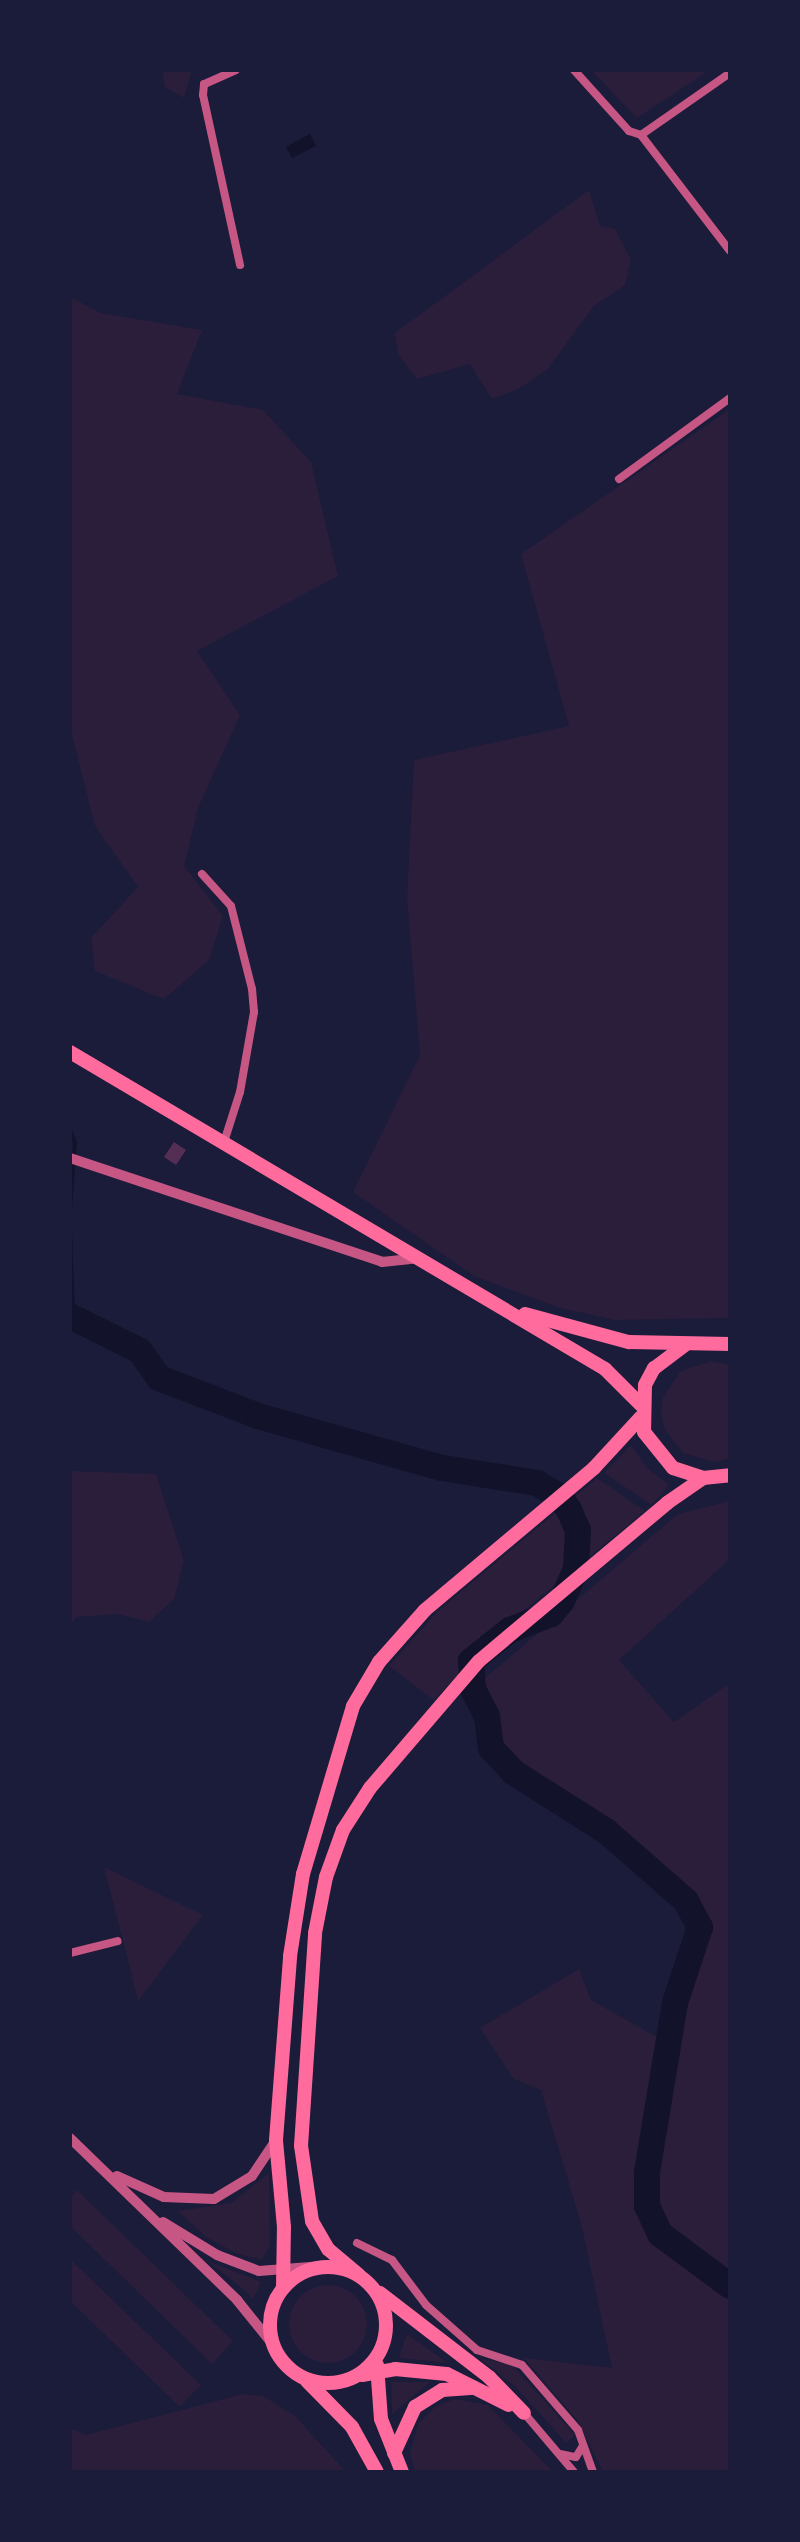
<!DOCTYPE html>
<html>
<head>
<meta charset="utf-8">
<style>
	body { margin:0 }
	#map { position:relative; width:800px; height:2542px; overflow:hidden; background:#1b1b3a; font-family:Raleway,sans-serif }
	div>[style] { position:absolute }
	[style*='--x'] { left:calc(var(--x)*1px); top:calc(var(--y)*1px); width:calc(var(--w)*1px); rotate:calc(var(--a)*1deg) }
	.green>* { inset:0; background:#2a1e3b }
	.round { border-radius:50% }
	.water>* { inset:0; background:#12122b }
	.stream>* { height:4px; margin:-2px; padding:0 2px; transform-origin:2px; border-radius:2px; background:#12122b }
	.river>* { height:26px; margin:-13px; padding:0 13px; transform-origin:13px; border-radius:13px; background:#12122b }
	.building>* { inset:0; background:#542f53 }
	.minor>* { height:8px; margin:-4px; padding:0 4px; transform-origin:4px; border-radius:4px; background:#c65784 }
	.tertiary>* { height:10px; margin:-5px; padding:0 5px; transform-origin:5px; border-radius:5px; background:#c65784 }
	.primary>* { height:14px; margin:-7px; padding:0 7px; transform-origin:7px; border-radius:7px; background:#ff6b9d }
	.primary>.ring { margin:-7px; padding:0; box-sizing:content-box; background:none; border:14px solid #ff6b9d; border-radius:50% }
	span { translate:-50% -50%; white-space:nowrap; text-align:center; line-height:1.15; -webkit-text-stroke:8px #1b1b3a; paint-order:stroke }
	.frame { position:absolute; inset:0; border:72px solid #1b1b3a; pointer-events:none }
</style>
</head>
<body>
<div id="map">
	<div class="green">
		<div style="clip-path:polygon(162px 70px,192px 70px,184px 98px,165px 87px)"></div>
		<div style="clip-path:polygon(591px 70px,710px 70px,637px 118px)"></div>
		<div style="clip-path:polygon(589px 190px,600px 226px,615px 229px,631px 260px,625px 285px,594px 306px,547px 370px,518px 389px,492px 399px,470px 364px,417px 379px,398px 354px,395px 333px)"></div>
		<div style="clip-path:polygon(70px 297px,101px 313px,202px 330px,177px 394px,263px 410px,311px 462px,338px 576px,197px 651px,240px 715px,198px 808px,184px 866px,223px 916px,209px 960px,164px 999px,95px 971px,91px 938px,138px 887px,95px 826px,70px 727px)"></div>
		<div style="clip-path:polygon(730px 409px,730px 1318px,615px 1320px,560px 1308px,474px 1276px,353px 1192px,420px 1055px,407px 899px,414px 760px,569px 726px,521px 554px)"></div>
		<div style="clip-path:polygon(711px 1361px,730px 1365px,730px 1458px,714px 1462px,683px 1453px,664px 1428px,661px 1413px,663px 1397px,681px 1371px)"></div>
		<div style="clip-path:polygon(631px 1445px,647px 1468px,669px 1485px,652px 1505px,604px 1473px)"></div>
		<div style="clip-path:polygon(70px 1471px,156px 1474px,184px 1561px,174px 1599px,149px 1622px,117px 1614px,77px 1617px,70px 1624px)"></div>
		<div style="clip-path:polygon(597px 1478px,645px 1511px,500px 1630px,434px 1700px,389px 1666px,437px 1612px)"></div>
		<div style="clip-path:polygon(730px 1501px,730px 1559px,619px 1660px,674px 1722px,730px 1683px,730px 2472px,603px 2472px,578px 2421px,524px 2358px,612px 2368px,582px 2227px,541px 2090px,514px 2079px,480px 2028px,579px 1969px,591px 2000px,662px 2040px,705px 1932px,690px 1901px,610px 1828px,513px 1765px,496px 1745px,493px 1715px,476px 1686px,678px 1514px)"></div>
		<div style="clip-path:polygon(104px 1867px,203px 1915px,138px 2001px,127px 1956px)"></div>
		<div style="clip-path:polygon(269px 2173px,270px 2245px,262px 2260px,238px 2254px,206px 2237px,178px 2211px,231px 2203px)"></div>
		<div style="clip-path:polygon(77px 2190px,233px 2341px,212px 2364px,70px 2226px,70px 2197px)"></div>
		<div style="clip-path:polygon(70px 2259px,201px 2385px,180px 2407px,70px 2301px)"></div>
		<div style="clip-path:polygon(208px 2261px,261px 2282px,253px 2299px,243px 2289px)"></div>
		<div class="round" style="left:289px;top:2285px;width:78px;height:78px"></div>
		<div style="clip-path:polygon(407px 2334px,448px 2363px,399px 2358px)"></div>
		<div style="clip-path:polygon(480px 2359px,511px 2364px,575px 2435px,566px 2443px,515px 2386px)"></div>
		<div style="clip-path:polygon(391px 2382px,430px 2382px,392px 2414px)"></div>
		<div style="clip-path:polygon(243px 2394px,263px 2396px,295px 2416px,346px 2472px,70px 2472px,70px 2428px,86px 2435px)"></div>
		<div style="clip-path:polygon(455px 2399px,488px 2405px,553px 2472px,415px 2472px,410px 2453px,418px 2424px,436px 2406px)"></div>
	</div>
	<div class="water">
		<div style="clip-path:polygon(310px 134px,316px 146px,292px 158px,286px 147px)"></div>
	</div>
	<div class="stream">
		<div style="--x:70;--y:1130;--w:14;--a:69"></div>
		<div style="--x:75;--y:1143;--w:65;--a:94.4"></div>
		<div style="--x:70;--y:1231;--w:87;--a:88"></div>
	</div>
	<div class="river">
		<div style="--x:70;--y:1316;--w:78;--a:26.6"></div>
		<div style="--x:140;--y:1351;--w:33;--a:55"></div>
		<div style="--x:159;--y:1378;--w:106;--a:21"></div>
		<div style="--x:258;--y:1416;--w:191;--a:15.8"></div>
		<div style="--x:442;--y:1468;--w:96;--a:9"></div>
		<div style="--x:537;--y:1483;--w:26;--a:31"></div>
		<div style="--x:559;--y:1496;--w:17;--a:54"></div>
		<div style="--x:569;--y:1510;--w:22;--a:66"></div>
		<div style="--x:578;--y:1530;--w:39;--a:93"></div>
		<div style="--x:576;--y:1569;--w:35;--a:114"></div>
		<div style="--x:562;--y:1601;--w:17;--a:130"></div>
		<div style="--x:551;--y:1614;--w:44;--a:158.7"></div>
		<div style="--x:510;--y:1630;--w:50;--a:141.5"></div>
		<div style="--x:471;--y:1661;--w:28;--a:86"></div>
		<div style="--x:473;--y:1689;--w:30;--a:63"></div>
		<div style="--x:487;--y:1716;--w:32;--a:83"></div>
		<div style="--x:491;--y:1748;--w:33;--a:47"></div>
		<div style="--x:513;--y:1772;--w:110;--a:32.4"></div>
		<div style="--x:606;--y:1831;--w:106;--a:41.2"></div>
		<div style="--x:686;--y:1901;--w:30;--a:62"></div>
		<div style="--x:700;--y:1927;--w:80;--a:108.2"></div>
		<div style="--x:675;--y:2003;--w:172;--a:99.4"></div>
		<div style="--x:647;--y:2173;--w:33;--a:90"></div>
		<div style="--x:647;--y:2206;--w:31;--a:65"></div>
		<div style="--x:660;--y:2234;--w:87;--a:36.6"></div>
	</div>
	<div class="building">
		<div style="clip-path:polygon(174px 1142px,186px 1150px,176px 1165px,164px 1157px)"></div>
	</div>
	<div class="minor">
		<div style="--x:236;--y:70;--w:35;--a:156"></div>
		<div style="--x:204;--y:84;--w:11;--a:95"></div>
		<div style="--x:203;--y:95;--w:174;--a:77.7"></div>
		<div style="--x:574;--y:70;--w:82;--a:48"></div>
		<div style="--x:629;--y:131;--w:13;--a:18"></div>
		<div style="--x:641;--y:135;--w:146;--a:52.5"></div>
		<div style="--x:641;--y:135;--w:108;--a:-34.9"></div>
		<div style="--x:619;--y:479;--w:137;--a:-36.1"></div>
		<div style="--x:202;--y:874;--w:43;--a:47.8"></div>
		<div style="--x:231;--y:906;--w:86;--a:75.8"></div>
		<div style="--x:252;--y:989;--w:23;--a:85"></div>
		<div style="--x:254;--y:1012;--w:81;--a:99.9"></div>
		<div style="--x:240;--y:1092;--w:52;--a:107.7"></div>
		<div style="--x:70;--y:1953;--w:49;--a:-14"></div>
		<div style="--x:357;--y:2243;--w:39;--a:26"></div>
		<div style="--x:392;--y:2260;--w:56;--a:52.9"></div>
		<div style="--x:426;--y:2305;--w:68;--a:41.4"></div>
		<div style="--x:477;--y:2350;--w:47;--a:18.4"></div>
		<div style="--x:522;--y:2365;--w:86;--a:49.3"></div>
		<div style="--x:578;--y:2430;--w:45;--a:70.3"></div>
		<div style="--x:524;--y:2413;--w:77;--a:49.7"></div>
		<div style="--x:560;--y:2454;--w:16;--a:11"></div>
		<div style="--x:576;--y:2457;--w:13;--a:-58"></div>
	</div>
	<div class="tertiary">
		<div style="--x:70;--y:1158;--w:329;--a:18.4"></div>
		<div style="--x:382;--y:1262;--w:38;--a:-6"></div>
		<div style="--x:70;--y:2138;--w:233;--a:44.1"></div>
		<div style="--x:237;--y:2300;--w:59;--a:51.2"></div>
		<div style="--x:117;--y:2176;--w:51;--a:24.1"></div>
		<div style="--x:164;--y:2197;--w:50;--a:2.3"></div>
		<div style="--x:214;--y:2199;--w:44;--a:-31.2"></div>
		<div style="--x:252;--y:2176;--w:43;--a:-56.3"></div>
		<div style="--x:163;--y:2222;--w:63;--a:31.4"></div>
		<div style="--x:217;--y:2255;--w:45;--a:20.9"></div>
		<div style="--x:259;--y:2271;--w:64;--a:-4.5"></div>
	</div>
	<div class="primary">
		<div style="--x:70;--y:1052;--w:622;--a:30.65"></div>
		<div style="--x:605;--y:1369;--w:51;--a:45"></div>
		<div style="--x:525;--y:1314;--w:108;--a:15.1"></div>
		<div style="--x:629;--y:1342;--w:101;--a:1.1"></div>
		<div style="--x:685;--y:1345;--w:39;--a:143"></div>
		<div style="--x:654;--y:1368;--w:19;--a:118"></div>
		<div style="--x:645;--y:1385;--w:47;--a:91.2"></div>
		<div style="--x:644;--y:1432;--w:46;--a:51.1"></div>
		<div style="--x:673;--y:1468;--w:32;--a:18"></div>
		<div style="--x:703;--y:1478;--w:27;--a:-6"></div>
		<div class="ring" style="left:270px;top:2267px;width:102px;height:102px"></div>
		<div style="--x:359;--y:2275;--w:40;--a:-140"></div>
		<div style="--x:328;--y:2249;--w:32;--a:-120"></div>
		<div style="--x:312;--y:2221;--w:76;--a:-98.3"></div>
		<div style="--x:301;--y:2146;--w:213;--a:-86.2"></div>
		<div style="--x:315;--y:1933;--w:57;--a:-78.9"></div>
		<div style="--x:326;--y:1877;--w:50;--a:-70.1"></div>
		<div style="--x:343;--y:1830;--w:50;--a:-57.3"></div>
		<div style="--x:370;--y:1788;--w:167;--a:-49.4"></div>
		<div style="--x:479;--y:1661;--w:246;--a:-40"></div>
		<div style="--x:667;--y:1503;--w:44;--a:-34.8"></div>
		<div style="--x:283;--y:2288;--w:61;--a:-89.1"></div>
		<div style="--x:284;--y:2227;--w:87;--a:-95.3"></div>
		<div style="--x:276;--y:2140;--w:185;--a:-85.6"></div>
		<div style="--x:290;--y:1956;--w:83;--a:-81"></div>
		<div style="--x:303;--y:1874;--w:175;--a:-73.4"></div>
		<div style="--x:353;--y:1706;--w:51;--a:-59.4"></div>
		<div style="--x:379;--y:1662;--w:69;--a:-48.5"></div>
		<div style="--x:425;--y:1610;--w:221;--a:-40"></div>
		<div style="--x:594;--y:1468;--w:69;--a:-47.3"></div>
		<div style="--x:380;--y:2293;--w:138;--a:37.6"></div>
		<div style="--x:489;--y:2377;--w:50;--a:45.8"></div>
		<div style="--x:377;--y:2365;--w:54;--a:85.8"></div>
		<div style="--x:381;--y:2419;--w:57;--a:68.4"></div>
		<div style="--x:362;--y:2375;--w:34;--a:-10"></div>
		<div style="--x:395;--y:2369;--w:52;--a:5.5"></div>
		<div style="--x:447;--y:2374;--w:69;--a:26.6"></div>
		<div style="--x:307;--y:2381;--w:64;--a:45.6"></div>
		<div style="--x:352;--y:2427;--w:51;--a:60.9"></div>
		<div style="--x:394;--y:2453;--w:51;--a:-65.5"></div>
		<div style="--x:415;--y:2407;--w:32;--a:-32"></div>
		<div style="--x:442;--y:2390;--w:32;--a:-4"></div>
	</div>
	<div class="frame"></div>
</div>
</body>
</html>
